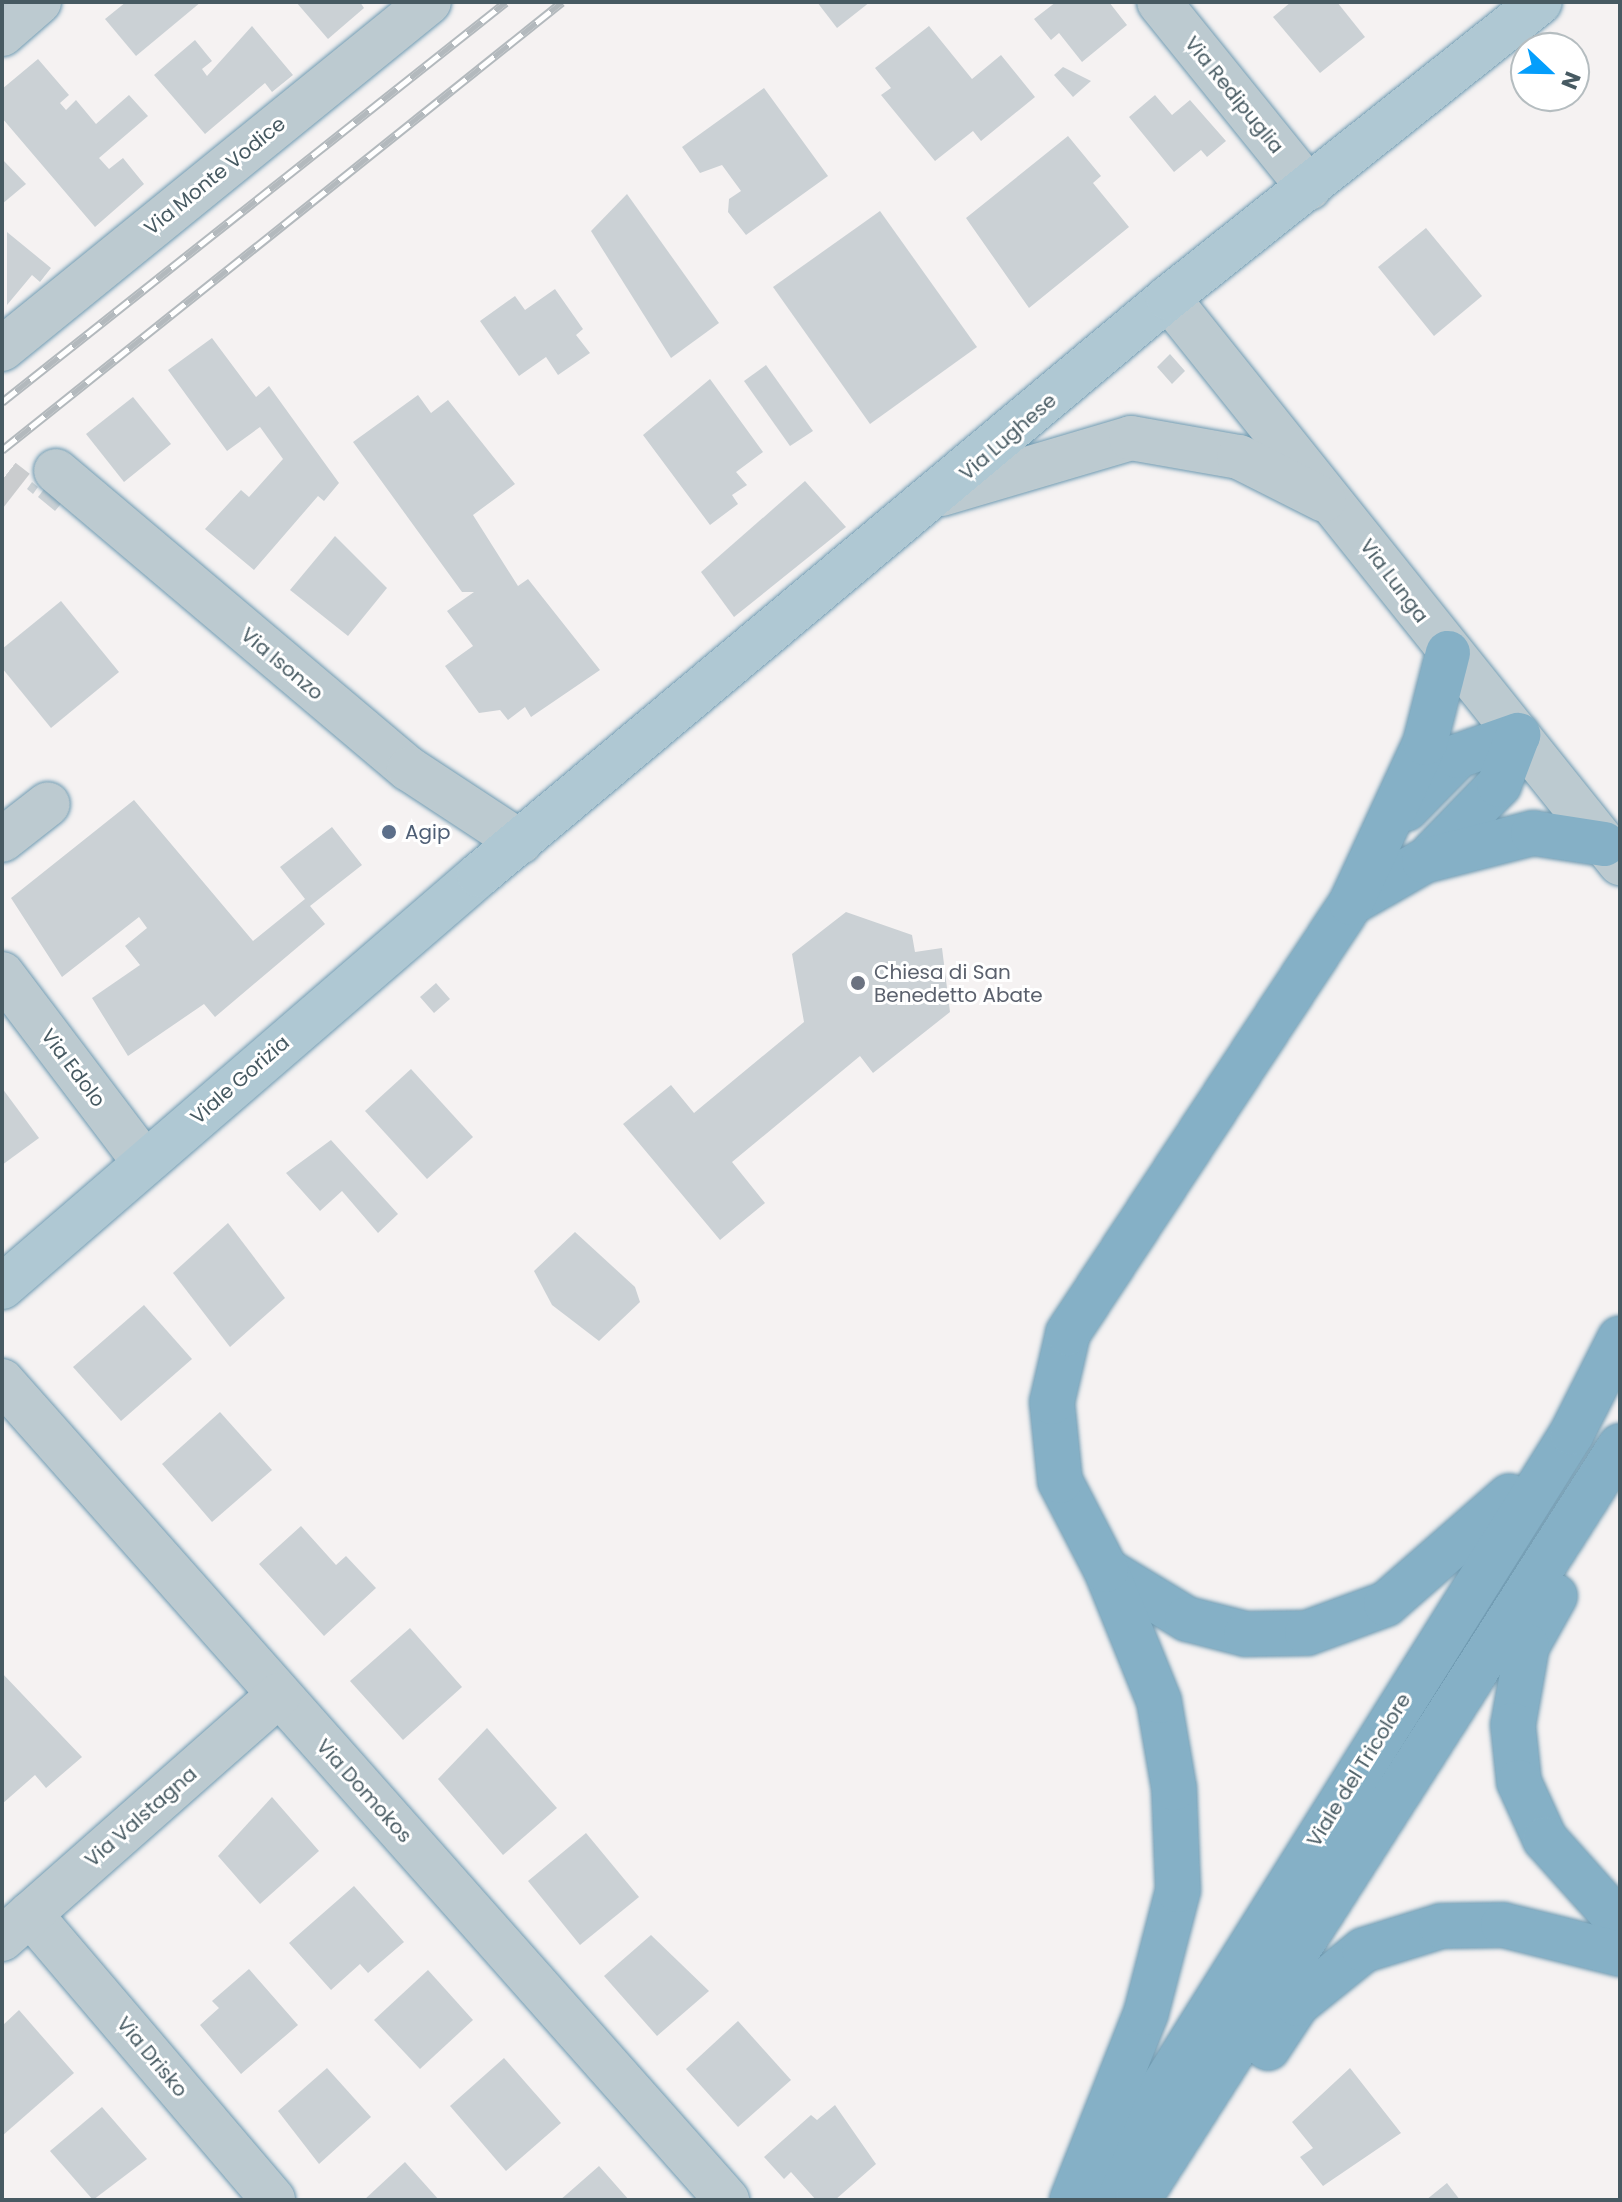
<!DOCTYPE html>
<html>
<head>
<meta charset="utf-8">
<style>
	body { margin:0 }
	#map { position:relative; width:1622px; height:2202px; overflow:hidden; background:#f5f2f2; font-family:Poppins,sans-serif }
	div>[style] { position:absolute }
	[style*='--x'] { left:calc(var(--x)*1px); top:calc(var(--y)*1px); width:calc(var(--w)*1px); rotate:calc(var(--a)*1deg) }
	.building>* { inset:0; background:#cbd1d5 }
	.minor-tunnel>* { height:44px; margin-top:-22px; transform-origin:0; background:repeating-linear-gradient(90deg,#caccce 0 44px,transparent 0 66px) }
	.roads { filter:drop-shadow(0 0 2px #709bb2) drop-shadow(0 0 2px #709bb2) }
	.minor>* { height:44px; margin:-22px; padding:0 22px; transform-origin:22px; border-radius:22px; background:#bccad0 }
	.major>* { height:44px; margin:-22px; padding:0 22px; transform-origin:22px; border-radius:22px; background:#afc8d3 }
	.highway>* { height:44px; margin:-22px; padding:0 22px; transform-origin:22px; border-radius:22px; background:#85b0c6 }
	.rail>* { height:9px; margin-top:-4.5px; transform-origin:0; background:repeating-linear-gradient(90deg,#fff 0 18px,#b3b9bd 0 36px); box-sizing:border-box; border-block:2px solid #b3b9bd }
	.dots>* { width:22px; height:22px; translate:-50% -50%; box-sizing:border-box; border:4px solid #fff; border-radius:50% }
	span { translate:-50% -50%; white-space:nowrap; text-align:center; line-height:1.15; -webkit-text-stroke:6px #fff; paint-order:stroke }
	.street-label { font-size:20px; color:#475a62 }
	.service-label { font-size:20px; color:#4e5e75 }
	.left { translate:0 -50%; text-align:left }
	.worship-label { font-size:20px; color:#5b616d }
	.frame { position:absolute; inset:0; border:4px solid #475a62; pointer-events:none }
	.north { position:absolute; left:1510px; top:32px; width:80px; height:80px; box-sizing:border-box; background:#fff; border:2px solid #b5bdc0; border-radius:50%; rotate:112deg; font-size:22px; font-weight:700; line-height:32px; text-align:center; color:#475a62 }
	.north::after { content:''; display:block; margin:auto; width:28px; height:36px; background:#049efc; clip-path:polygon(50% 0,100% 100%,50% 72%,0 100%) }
</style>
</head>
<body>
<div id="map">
	<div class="building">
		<div style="clip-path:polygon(126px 2px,201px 2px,136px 56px,105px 19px)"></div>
		<div style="clip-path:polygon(296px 2px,360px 2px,364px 8px,328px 39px)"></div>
		<div style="clip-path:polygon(817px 2px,870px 2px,837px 28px)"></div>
		<div style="clip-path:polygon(1056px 2px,1109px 2px,1127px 25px,1082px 62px,1059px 33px,1051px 40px,1034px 19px)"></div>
		<div style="clip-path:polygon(1291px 2px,1337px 2px,1365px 37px,1320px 73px,1273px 17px)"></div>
		<div style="clip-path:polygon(252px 26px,293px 75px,272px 92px,265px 83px,205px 134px,154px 75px,195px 40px,212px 61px,202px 69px,207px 76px)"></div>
		<div style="clip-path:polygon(929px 26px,972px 79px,1001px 55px,1035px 97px,981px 141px,973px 131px,935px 161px,881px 95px,891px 88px,875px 68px)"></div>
		<div style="clip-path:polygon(38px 59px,69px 95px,60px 103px,66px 110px,76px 100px,96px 124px,129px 95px,148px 116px,99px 158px,109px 169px,123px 158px,144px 184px,95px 227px,2px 118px,2px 89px)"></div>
		<div style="clip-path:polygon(1063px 67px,1091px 81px,1073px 97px,1054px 75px)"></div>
		<div style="clip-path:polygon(764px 88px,828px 176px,746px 235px,728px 212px,729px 199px,741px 191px,722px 165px,700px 173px,682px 147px)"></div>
		<div style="clip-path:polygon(1155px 95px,1172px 115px,1190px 100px,1226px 141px,1207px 157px,1201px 150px,1174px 172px,1129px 117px)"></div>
		<div style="clip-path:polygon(1068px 136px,1101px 176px,1093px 183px,1129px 227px,1029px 308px,966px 218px)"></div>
		<div style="clip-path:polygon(2px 159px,26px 184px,2px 204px)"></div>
		<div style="clip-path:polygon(627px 194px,719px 323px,671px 358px,591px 231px)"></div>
		<div style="clip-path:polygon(880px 211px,977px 347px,870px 424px,773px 287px)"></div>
		<div style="clip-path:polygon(1426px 228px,1482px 296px,1434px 336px,1378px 267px)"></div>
		<div style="clip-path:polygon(7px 232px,51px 268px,40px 282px,32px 275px,7px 305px)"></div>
		<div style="clip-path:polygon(555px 289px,583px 329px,576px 335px,590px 353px,558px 375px,546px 357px,519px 376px,480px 321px,515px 296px,525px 310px)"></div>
		<div style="clip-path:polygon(212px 338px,256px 397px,269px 386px,339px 483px,324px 501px,318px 496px,254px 570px,205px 529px,241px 490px,249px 497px,283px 459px,260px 427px,227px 451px,168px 370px)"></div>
		<div style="clip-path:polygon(1170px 354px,1185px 371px,1172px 384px,1157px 367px)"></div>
		<div style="clip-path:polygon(766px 365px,813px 431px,790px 446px,744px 381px)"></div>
		<div style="clip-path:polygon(710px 379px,763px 452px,736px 472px,747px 485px,732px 495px,738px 504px,710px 525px,643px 435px)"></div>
		<div style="clip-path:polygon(418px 395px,431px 413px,448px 400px,515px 484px,473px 515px,518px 586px,528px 579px,600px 670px,531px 717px,525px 707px,508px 720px,500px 710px,479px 713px,445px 666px,473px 646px,447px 611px,474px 592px,462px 592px,353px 442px)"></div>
		<div style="clip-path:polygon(133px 397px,171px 444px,124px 482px,86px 434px)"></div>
		<div style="clip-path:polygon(805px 481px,846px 527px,734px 617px,701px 572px)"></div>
		<div style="clip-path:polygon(32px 482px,38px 487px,33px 494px,27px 489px)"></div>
		<div style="clip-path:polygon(48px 484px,65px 499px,55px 511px,38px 497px)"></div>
		<div style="clip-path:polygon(335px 536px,387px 588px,348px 636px,290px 590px)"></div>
		<div style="clip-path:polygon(61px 601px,119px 672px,51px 728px,2px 668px,2px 649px)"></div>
		<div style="clip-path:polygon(134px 800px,253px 941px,305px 899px,280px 867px,332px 827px,362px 865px,310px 906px,325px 924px,215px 1017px,204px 1004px,128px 1056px,92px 998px,140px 965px,125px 946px,147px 928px,139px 917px,62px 977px,11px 898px)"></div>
		<div style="clip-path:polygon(846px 912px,912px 935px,915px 952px,942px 948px,950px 1012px,873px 1073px,860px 1056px,732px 1162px,765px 1203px,720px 1240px,623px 1124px,671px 1085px,694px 1113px,804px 1022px,792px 954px)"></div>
		<div style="clip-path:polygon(436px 983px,450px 999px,434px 1013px,420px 997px)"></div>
		<div style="clip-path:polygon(411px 1069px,473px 1137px,427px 1179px,365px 1111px)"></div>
		<div style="clip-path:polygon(2px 1088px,39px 1138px,2px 1165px)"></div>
		<div style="clip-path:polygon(331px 1140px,398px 1214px,378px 1233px,342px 1191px,320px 1211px,286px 1173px)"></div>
		<div style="clip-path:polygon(228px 1223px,285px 1298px,230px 1347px,173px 1273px)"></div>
		<div style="clip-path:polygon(575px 1232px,635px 1287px,640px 1302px,599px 1341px,552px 1305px,534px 1271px)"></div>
		<div style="clip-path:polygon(144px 1305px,192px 1359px,121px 1421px,73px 1367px)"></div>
		<div style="clip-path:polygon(220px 1412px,272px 1470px,212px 1522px,162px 1464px)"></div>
		<div style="clip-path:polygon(301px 1526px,336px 1565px,346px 1556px,376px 1588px,324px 1636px,259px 1564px)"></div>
		<div style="clip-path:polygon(410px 1628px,462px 1687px,403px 1740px,350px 1681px)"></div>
		<div style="clip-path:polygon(2px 1673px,82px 1757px,46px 1788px,35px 1775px,2px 1804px)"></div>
		<div style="clip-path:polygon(487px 1728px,557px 1808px,503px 1855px,438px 1779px)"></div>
		<div style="clip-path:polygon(272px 1797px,319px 1851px,260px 1904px,218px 1856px)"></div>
		<div style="clip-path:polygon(586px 1833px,639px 1897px,580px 1945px,528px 1881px)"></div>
		<div style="clip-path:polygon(354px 1886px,404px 1942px,368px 1973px,360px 1964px,331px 1990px,289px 1943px)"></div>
		<div style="clip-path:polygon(651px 1935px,709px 1991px,657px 2036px,604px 1976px)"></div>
		<div style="clip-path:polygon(249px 1969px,298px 2025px,241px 2074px,200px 2025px,219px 2008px,212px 2001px)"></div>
		<div style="clip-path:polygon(428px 1970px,473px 2020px,420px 2069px,374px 2020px)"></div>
		<div style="clip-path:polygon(19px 2010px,74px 2073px,2px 2136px,2px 2026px)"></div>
		<div style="clip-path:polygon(738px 2021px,791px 2080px,738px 2127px,686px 2069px)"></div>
		<div style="clip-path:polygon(504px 2058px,561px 2123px,506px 2171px,450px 2106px)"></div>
		<div style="clip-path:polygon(327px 2068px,371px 2117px,319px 2164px,278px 2111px)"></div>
		<div style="clip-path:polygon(1350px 2068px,1401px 2133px,1323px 2186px,1300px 2157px,1313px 2148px,1292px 2122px)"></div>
		<div style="clip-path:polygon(835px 2105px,876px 2164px,835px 2200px,816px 2200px,791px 2172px,784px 2179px,764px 2157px,811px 2115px,817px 2120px)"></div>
		<div style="clip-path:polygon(102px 2107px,147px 2159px,93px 2200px,50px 2151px)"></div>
		<div style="clip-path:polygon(405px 2162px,439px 2200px,364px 2200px)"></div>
		<div style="clip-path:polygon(599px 2166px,629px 2200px,560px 2200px,567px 2194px)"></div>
		<div style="clip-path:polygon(1447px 2183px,1460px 2200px,1426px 2200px)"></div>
	</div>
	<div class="minor-tunnel">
		<div style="--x:2;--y:480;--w:18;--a:38"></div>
	</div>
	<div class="roads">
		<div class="minor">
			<div style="--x:1159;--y:2;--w:239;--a:51.1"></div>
			<div style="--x:2;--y:34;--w:49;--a:-40.9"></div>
			<div style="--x:1168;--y:298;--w:724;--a:51.34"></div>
			<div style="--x:2;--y:349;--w:550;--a:-39.1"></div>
			<div style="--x:56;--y:471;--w:462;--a:40.2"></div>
			<div style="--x:409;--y:769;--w:133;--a:33.3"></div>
			<div style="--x:942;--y:494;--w:197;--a:-16.5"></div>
			<div style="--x:1131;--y:438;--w:110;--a:10"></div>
			<div style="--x:1239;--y:457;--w:95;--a:26.8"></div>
			<div style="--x:2;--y:840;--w:58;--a:-38"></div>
			<div style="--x:2;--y:974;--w:236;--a:52.9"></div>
			<div style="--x:2;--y:1381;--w:1094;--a:48.48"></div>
			<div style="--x:30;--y:1914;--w:375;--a:49.6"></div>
			<div style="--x:2;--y:1939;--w:369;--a:-41.4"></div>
		</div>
		<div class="major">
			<div style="--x:2;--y:1287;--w:630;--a:-40.82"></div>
			<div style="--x:479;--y:875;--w:899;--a:-39.94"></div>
			<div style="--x:1168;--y:298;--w:475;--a:-38.5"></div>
		</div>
		<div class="highway">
			<div style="--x:1406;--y:809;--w:74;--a:-45.5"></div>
			<div style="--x:1458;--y:756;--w:64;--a:-19.3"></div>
			<div style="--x:1433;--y:853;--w:95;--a:-45.9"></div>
			<div style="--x:1499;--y:785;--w:53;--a:-69.2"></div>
			<div style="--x:1351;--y:903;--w:84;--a:-29.9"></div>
			<div style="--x:1424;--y:861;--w:113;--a:-14.4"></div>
			<div style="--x:1533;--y:833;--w:72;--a:8.8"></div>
			<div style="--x:1106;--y:1570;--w:95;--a:31.2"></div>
			<div style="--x:1187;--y:1619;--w:61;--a:14.3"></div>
			<div style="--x:1246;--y:1634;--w:61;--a:-0.9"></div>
			<div style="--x:1307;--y:1633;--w:84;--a:-20.2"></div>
			<div style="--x:1386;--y:1604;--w:164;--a:-41.1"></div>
			<div style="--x:1555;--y:1596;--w:57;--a:119.2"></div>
			<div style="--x:1527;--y:1646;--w:80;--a:100"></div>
			<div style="--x:1513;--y:1725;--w:57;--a:84"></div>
			<div style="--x:1519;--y:1782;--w:63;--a:65.5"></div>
			<div style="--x:1545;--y:1839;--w:113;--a:48.2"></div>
			<div style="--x:1268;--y:2048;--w:53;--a:-56.6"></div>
			<div style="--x:1297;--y:2004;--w:86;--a:-38.9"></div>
			<div style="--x:1364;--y:1950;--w:81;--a:-17.3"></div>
			<div style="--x:1441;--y:1926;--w:62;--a:-0.9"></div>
			<div style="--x:1503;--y:1925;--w:121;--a:13.9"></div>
			<div style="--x:1095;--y:2195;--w:899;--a:-57.95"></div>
			<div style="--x:1572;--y:1433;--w:106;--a:-63.2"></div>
			<div style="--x:1072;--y:2200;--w:201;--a:-68.4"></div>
			<div style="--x:1146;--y:2013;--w:127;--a:-75.4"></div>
			<div style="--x:1178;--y:1890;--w:102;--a:-92.2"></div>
			<div style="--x:1174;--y:1788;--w:88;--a:-99.8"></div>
			<div style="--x:1159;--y:1701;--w:141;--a:-112"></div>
			<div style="--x:1106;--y:1570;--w:100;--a:-117.3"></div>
			<div style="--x:1060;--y:1481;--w:79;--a:-95.8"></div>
			<div style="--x:1052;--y:1402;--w:71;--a:-76.9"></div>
			<div style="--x:1068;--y:1333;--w:515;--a:-56.65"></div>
			<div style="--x:1351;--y:903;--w:176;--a:-65.2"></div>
			<div style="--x:1425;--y:743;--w:93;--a:-75.7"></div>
			<div style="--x:1138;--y:2200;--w:895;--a:-57.41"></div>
		</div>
	</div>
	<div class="rail">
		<div style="--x:2;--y:402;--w:643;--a:-38.44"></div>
		<div style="--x:2;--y:450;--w:717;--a:-38.66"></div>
	</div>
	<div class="dots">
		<div style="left:389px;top:832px;background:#5c6f8a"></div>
		<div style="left:858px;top:983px;background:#6b7280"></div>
	</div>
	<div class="street-label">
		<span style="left:1234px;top:95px;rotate:51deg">Via Redipuglia</span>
		<span style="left:215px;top:176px;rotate:-39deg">Via Monte Vodice</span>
		<span style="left:1008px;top:437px;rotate:-41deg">Via Lughese</span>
		<span style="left:1394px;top:581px;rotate:53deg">Via Lunga</span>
		<span style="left:282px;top:664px;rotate:40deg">Via Isonzo</span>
		<span style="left:73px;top:1068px;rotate:53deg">Via Edolo</span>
		<span style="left:240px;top:1080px;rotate:-41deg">Viale Gorizia</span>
		<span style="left:1359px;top:1770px;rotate:-58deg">Viale del Tricolore</span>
		<span style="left:364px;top:1791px;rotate:48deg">Via Domokos</span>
		<span style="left:141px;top:1817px;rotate:-41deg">Via Valstagna</span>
		<span style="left:152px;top:2057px;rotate:50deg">Via Drisko</span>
	</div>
	<div class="service-label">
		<span class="left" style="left:405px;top:832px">Agip</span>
	</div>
	<div class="worship-label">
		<span class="left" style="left:874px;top:984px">Chiesa di San<br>Benedetto Abate</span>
	</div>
	<div class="frame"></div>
	<div class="north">N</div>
</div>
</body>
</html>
